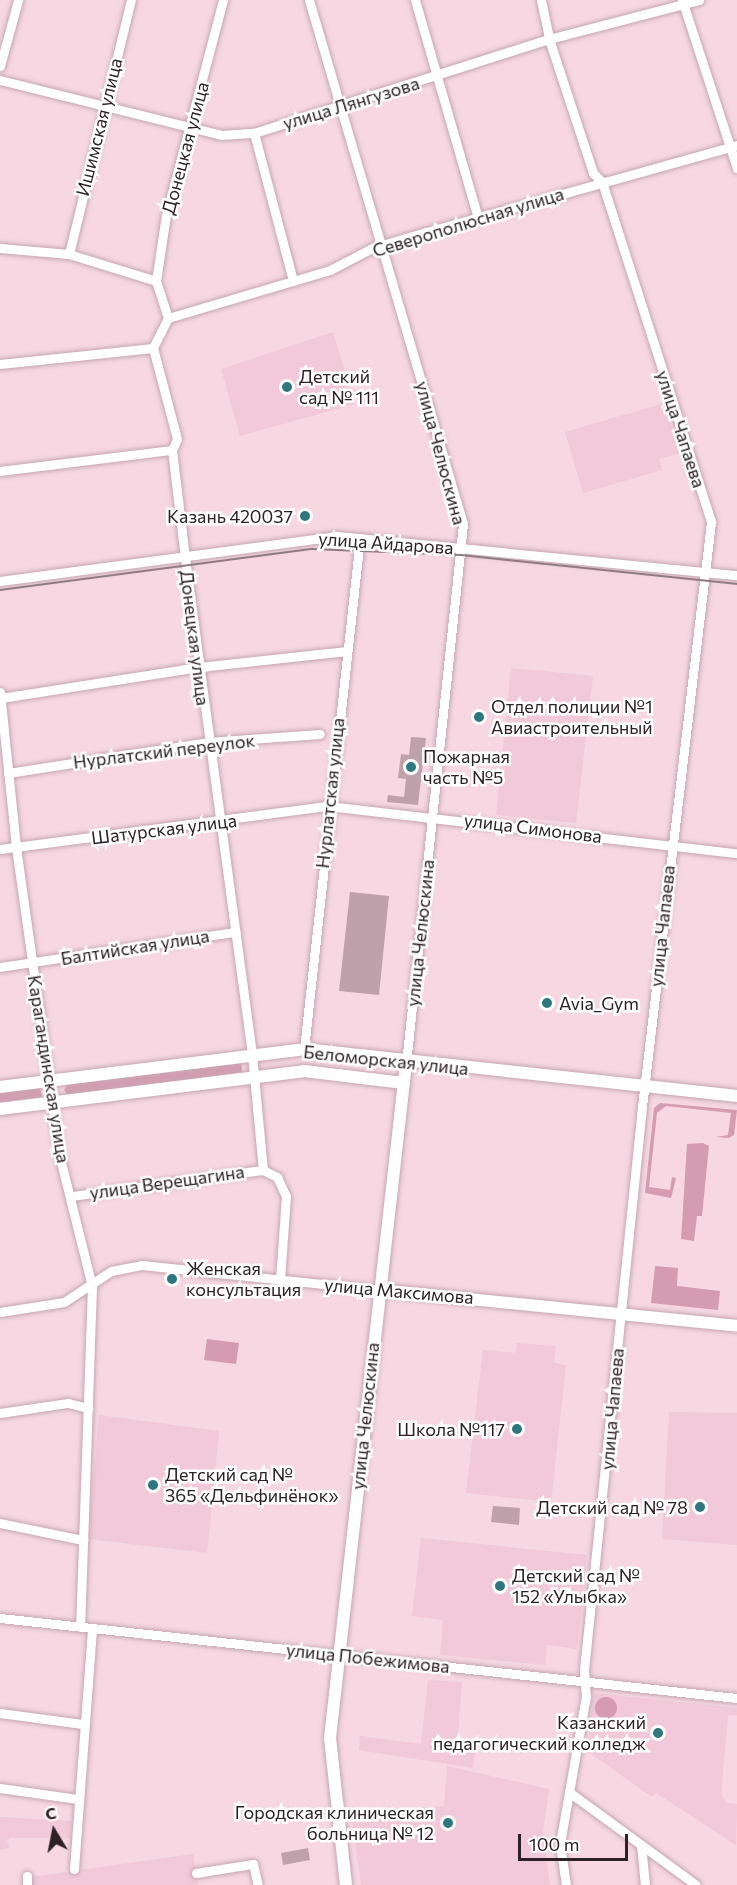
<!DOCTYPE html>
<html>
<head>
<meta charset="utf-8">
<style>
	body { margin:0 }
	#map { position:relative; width:737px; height:1885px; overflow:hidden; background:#f6d7e2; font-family:Commissioner,sans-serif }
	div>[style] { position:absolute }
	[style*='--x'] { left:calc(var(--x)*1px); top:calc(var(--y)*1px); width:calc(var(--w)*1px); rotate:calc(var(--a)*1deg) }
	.built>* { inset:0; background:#f1c9d8 }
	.green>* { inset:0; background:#d59cb1 }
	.round { border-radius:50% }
	.building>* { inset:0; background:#bfa1ac }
	.roads { filter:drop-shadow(0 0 2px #c6a7b2) drop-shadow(0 0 2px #c6a7b2) }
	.minor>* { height:9px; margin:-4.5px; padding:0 4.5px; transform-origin:4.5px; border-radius:4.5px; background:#fff }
	.major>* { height:12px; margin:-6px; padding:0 6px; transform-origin:6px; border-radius:6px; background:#fff }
	.tram>* { height:1.5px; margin:-0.75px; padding:0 0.75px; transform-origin:0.75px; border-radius:0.75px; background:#907b82 }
	.dots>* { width:16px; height:16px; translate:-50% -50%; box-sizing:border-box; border:3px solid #fff; border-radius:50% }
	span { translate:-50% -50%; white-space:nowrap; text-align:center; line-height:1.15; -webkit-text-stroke:5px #fff; paint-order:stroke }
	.street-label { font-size:18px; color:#2d2125 }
	.poi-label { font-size:18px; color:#2d2125 }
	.left { translate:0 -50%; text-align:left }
	.right { translate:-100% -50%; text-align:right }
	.north { position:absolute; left:24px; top:1801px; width:60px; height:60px; -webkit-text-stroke:4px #fff; paint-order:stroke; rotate:350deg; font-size:16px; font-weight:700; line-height:24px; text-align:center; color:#2d2125 }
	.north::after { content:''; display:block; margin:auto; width:21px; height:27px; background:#2d2125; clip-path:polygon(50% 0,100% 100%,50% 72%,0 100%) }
	.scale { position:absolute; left:518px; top:1834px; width:110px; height:27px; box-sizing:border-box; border:3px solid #2d2125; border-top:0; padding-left:8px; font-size:18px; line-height:21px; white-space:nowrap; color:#2d2125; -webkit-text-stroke:4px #fff; paint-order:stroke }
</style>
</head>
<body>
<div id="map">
	<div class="built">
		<div style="clip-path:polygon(333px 332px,355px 404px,240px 436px,221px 369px)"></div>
		<div style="clip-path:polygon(665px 403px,679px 453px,659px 459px,662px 470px,583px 493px,565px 432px)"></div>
		<div style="clip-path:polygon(511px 668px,593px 676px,576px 823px,496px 815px)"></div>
		<div style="clip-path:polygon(517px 1343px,556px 1346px,554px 1363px,566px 1365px,551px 1502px,466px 1493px,483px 1350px,516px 1353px)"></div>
		<div style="clip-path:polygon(669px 1412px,737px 1413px,737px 1545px,662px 1539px)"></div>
		<div style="clip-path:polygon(99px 1415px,219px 1431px,207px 1553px,88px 1539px)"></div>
		<div style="clip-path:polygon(421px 1538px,587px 1555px,577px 1649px,547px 1645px,545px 1665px,440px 1655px,443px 1620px,412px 1616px)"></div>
		<div style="clip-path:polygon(428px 1680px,462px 1682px,457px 1749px,475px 1752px,473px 1768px,359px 1750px,360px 1736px,421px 1744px)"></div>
		<div style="clip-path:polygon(594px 1693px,737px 1708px,737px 1715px,728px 1715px,721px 1794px,726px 1803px,737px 1804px,736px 1845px,656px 1793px,652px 1797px,587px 1751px)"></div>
		<div style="clip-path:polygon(447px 1766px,549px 1789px,543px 1833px,550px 1885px,361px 1885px,351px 1813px,444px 1806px)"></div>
		<div style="clip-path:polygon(0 1817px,71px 1821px,70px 1838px,11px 1838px,7px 1840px,9px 1848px,0 1850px)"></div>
		<div style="clip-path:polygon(193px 1854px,198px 1885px,31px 1885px,30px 1877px)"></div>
	</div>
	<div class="green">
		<div style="clip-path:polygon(241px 1061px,242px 1072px,68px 1095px,64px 1090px,68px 1084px)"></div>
		<div style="clip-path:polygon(40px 1087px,42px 1097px,0 1102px,0 1092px)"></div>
		<div style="clip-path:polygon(660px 1103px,737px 1110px,734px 1135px,729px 1138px,716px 1137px,728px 1135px,731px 1113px,666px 1106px,657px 1113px,649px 1187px,670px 1190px,672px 1177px,676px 1178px,671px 1198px,645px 1193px,654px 1108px)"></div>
		<div style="clip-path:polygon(703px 1143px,709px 1146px,702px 1216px,697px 1216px,694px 1241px,681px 1239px,687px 1144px)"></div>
		<div style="clip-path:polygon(655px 1266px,678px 1268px,677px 1286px,720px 1291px,718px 1310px,651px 1303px)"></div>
		<div style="clip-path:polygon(207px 1339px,239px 1343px,236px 1364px,204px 1360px)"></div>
		<div class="round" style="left:595px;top:1697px;width:22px;height:22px"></div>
	</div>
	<div class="building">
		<div style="clip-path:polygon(411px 737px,426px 738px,418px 805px,387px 802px,388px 795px,404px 797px,406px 779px,398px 778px,401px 754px,409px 755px)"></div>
		<div style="clip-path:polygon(350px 892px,389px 896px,379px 995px,339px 991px)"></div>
		<div style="clip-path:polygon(493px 1506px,520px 1508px,519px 1525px,491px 1522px)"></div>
		<div style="clip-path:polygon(308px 1848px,310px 1860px,283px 1865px,281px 1853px)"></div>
	</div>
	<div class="roads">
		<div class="minor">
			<div style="--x:223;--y:0;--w:222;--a:104.8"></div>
			<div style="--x:166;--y:215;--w:67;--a:98.6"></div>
			<div style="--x:156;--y:281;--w:39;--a:72"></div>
			<div style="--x:168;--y:318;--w:34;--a:117"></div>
			<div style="--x:153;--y:348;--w:94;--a:75.2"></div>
			<div style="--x:177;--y:439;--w:12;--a:114"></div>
			<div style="--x:172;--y:450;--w:117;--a:83.1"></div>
			<div style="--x:186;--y:566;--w:492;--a:82.3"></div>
			<div style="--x:252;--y:1054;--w:117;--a:84.6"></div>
			<div style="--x:263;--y:1170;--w:16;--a:27"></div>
			<div style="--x:277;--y:1177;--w:21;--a:65"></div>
			<div style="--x:286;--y:1196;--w:84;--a:94.1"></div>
			<div style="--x:309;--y:0;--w:546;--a:73.62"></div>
			<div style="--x:463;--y:524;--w:543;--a:96.03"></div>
			<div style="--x:415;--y:0;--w:227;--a:73.9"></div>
			<div style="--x:541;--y:0;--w:40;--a:78"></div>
			<div style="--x:549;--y:39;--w:141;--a:71.8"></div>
			<div style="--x:593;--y:173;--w:13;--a:45"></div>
			<div style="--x:602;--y:182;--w:357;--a:72.2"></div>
			<div style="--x:711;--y:522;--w:589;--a:96.73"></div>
			<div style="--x:642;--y:1107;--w:566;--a:95.88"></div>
			<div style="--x:584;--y:1670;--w:26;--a:86"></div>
			<div style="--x:586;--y:1696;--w:150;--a:100"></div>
			<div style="--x:560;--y:1844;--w:41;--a:81.7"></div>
			<div style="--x:682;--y:0;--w:177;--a:71.9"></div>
			<div style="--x:0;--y:66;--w:68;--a:-74.7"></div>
			<div style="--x:0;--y:80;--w:229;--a:13.9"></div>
			<div style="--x:222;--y:135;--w:32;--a:-4"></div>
			<div style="--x:254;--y:133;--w:310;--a:-17.7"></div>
			<div style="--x:549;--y:39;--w:155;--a:-14.6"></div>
			<div style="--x:254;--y:133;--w:153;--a:75.2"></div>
			<div style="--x:0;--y:248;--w:69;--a:5"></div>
			<div style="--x:69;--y:254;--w:91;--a:17.2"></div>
			<div style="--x:69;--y:254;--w:261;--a:-76.3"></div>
			<div style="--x:168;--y:318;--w:169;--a:-16.5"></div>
			<div style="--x:330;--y:270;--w:47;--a:-27.6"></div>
			<div style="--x:372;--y:248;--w:56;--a:-16.5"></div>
			<div style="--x:426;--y:232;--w:323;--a:-15.6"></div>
			<div style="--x:0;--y:364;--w:154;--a:-6"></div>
			<div style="--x:0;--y:471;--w:173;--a:-7"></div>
			<div style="--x:0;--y:581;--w:340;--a:-7.6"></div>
			<div style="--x:337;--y:536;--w:402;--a:5.6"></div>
			<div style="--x:0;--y:692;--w:156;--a:84.1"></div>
			<div style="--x:16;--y:847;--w:310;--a:82"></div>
			<div style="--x:59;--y:1154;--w:136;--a:76"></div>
			<div style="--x:92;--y:1286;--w:339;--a:92"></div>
			<div style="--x:1;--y:698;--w:200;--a:-8.9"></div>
			<div style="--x:199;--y:667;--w:149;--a:-6.2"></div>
			<div style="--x:8;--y:773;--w:202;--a:-8.8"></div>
			<div style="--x:208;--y:742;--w:112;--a:-4.1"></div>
			<div style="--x:0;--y:849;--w:331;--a:-7.5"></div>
			<div style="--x:328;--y:806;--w:412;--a:6.6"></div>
			<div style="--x:0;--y:967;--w:238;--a:-8.5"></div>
			<div style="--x:304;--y:1049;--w:514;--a:-83.75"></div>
			<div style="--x:72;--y:1196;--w:193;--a:-7.8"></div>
			<div style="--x:0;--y:1312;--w:65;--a:-8.9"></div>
			<div style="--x:64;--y:1302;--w:56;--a:-33.4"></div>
			<div style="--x:111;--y:1271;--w:32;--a:-11"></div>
			<div style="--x:142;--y:1265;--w:238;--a:6"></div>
			<div style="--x:0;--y:1413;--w:69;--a:-8.4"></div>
			<div style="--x:68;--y:1403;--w:21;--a:14"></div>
			<div style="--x:0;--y:1523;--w:85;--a:11.6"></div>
			<div style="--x:0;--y:1618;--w:741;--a:6.2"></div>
			<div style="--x:0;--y:1713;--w:83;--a:7.6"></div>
			<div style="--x:0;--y:1788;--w:78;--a:8.1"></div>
			<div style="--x:569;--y:1792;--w:157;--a:36.2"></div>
			<div style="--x:641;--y:1845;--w:40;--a:84.3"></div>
			<div style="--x:74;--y:1869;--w:242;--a:-85.7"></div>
			<div style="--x:196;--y:1873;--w:58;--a:-9"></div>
			<div style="--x:253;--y:1864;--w:22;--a:77"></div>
			<div style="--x:27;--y:1876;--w:9;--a:90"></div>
		</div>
		<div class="major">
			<div style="--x:0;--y:1087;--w:306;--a:-7.1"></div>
			<div style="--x:304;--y:1049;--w:436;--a:6.2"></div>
			<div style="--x:0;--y:1109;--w:306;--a:-7.1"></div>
			<div style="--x:304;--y:1071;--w:100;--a:6.9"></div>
			<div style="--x:379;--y:1290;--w:360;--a:5.7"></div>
			<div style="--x:346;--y:1885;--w:148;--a:-96.2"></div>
			<div style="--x:330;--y:1738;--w:678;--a:-83.57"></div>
		</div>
	</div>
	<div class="tram">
		<div style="--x:0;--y:590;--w:315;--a:-7.5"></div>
		<div style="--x:312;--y:549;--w:149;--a:2.3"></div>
		<div style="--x:461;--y:555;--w:278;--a:6"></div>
	</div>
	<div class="dots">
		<div style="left:287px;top:387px;background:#2e777f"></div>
		<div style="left:305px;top:516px;background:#2e777f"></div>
		<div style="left:479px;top:717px;background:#2e777f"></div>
		<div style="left:411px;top:767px;background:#2e777f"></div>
		<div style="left:547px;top:1003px;background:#2e777f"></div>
		<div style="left:172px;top:1279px;background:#2e777f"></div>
		<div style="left:517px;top:1429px;background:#2e777f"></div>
		<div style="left:153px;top:1485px;background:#2e777f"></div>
		<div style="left:700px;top:1507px;background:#2e777f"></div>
		<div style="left:500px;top:1586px;background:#2e777f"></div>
		<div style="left:658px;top:1733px;background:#2e777f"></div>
		<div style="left:448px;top:1823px;background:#2e777f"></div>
	</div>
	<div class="street-label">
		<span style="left:351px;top:103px;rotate:-17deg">улица Лянгузова</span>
		<span style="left:99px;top:127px;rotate:-76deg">Ишимская улица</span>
		<span style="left:185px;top:148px;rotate:-75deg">Донецкая улица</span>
		<span style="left:468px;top:222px;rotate:-17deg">Северополюсная улица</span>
		<span style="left:681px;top:429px;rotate:72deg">улица Чапаева</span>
		<span style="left:441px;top:453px;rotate:75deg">улица Челюскина</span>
		<span style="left:386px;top:543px;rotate:4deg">улица Айдарова</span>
		<span style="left:195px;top:638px;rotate:83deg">Донецкая улица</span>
		<span style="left:164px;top:751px;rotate:-7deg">Нурлатский переулок</span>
		<span style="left:330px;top:793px;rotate:-84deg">Нурлатская улица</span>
		<span style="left:533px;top:828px;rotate:7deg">улица Симонова</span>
		<span style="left:164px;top:829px;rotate:-7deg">Шатурская улица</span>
		<span style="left:662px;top:926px;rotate:-84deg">улица Чапаева</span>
		<span style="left:420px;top:933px;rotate:-84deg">улица Челюскина</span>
		<span style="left:135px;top:947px;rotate:-9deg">Балтийская улица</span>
		<span style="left:386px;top:1060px;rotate:6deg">Беломорская улица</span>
		<span style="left:49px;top:1069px;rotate:81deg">Карагандинская улица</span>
		<span style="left:167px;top:1182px;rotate:-8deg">улица Верещагина</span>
		<span style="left:399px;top:1291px;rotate:5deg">улица Максимова</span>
		<span style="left:612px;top:1409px;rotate:-85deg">улица Чапаева</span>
		<span style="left:365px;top:1416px;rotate:-84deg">улица Челюскина</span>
		<span style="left:368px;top:1658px;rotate:6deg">улица Побежимова</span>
	</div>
	<div class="poi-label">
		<span class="left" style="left:299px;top:387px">Детский<br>сад № 111</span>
		<span class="right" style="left:293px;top:516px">Казань 420037</span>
		<span class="left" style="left:491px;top:717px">Отдел полиции №1<br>Авиастроительный</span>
		<span class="left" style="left:423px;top:767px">Пожарная<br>часть №5</span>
		<span class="left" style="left:559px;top:1003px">Avia_Gym</span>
		<span class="left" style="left:186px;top:1279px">Женская<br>консультация</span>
		<span class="right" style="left:505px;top:1429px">Школа №117</span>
		<span class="left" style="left:165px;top:1485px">Детский сад №<br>365 «Дельфинёнок»</span>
		<span class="right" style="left:688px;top:1507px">Детский сад № 78</span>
		<span class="left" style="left:512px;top:1586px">Детский сад №<br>152 «Улыбка»</span>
		<span class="right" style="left:646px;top:1733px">Казанский<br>педагогический колледж</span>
		<span class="right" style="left:434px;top:1823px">Городская клиническая<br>больница № 12</span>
	</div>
	<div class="north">С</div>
	<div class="scale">100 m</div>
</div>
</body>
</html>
